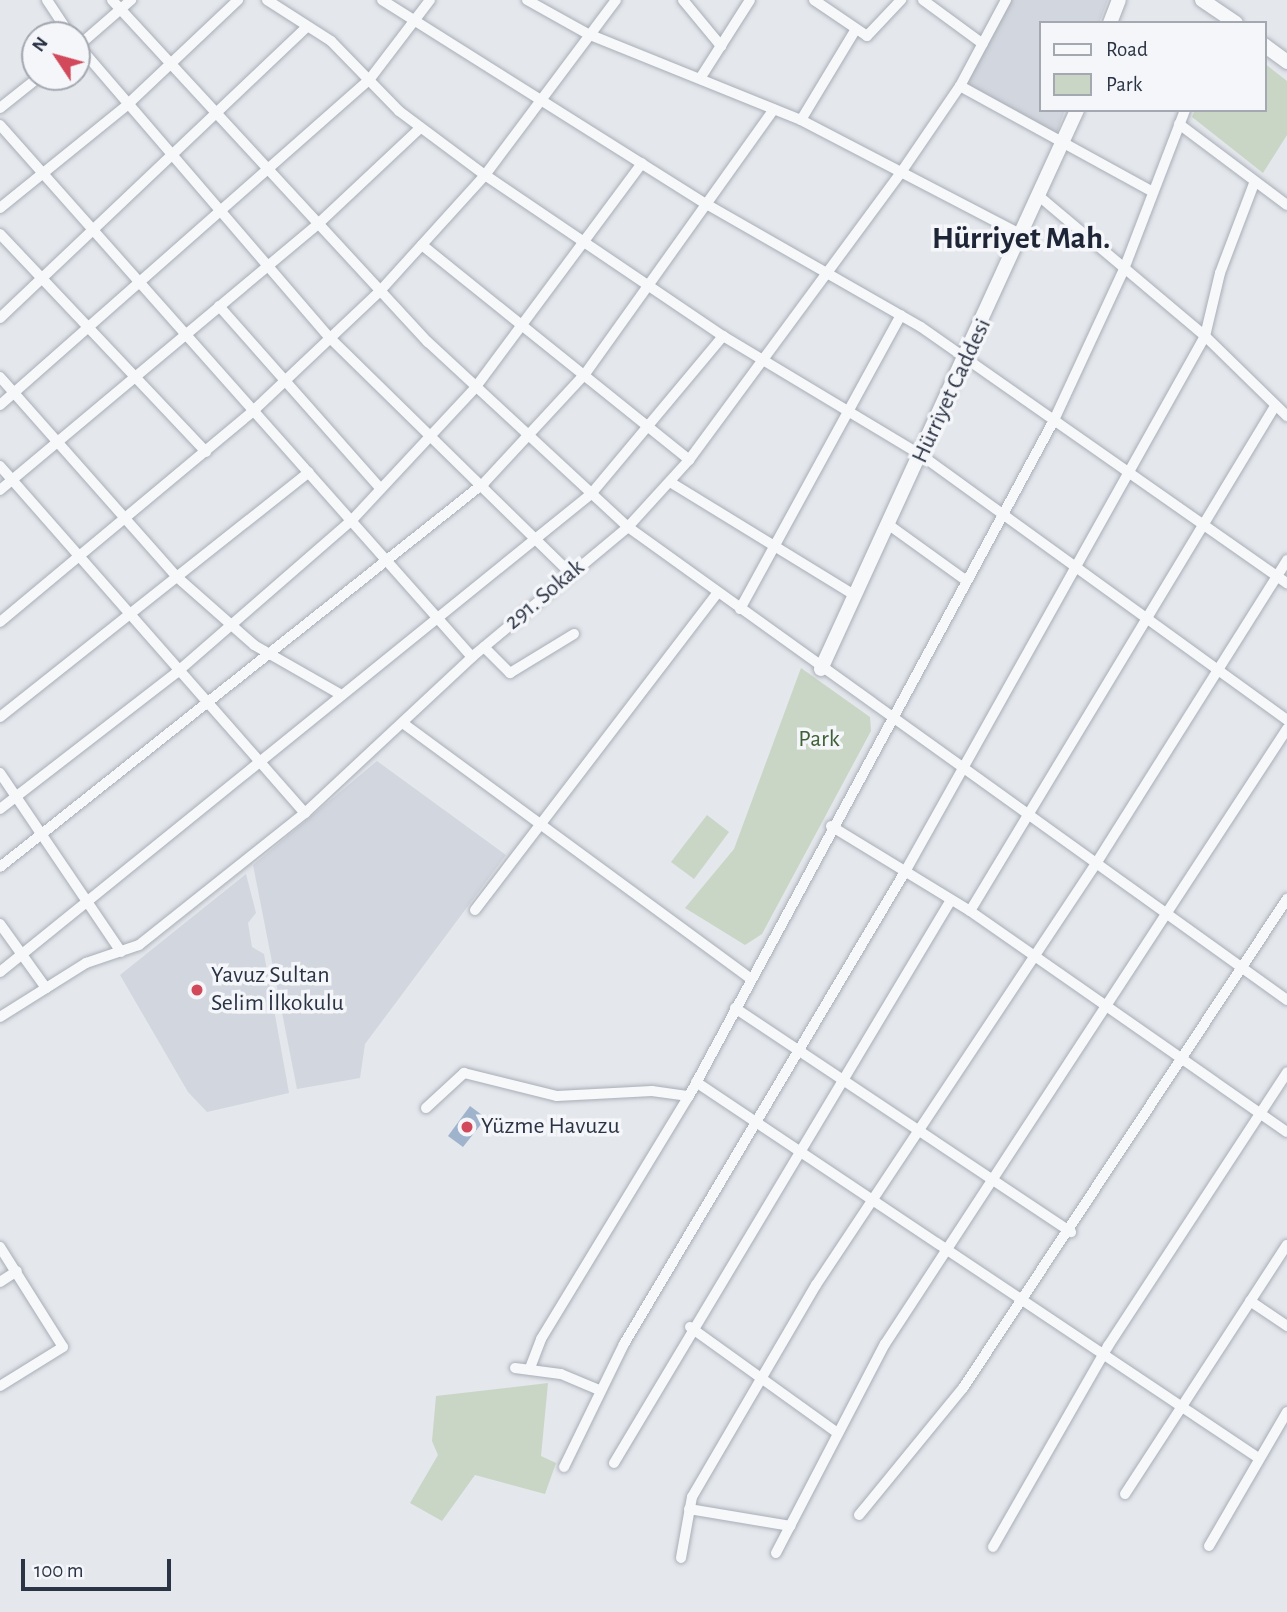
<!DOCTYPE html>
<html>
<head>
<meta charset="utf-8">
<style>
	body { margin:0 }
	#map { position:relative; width:1287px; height:1612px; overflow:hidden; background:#e4e7ec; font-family:"Alegreya Sans",sans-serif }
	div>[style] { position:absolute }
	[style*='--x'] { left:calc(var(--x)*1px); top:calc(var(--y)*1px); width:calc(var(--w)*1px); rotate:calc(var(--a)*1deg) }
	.built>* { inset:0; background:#d2d6de }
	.green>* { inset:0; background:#c9d6c5 }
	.water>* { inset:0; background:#9fb4cc }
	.roads { filter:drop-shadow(0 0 2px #a9aeb7) drop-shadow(0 0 2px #a9aeb7) }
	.minor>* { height:10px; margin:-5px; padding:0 5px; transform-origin:5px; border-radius:5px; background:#f7f8fa }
	.tertiary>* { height:14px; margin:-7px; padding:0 7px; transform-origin:7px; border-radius:7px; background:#f7f8fa }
	.dots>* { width:19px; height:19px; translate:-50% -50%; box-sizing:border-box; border:4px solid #f4f6f9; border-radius:50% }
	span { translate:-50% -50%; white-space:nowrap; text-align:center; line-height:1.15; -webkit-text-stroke:7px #f4f6f9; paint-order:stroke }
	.street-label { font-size:24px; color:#2b3445 }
	.park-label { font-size:24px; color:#3f6138 }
	.poi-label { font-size:24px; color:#2b3445 }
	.left { translate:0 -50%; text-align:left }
	.district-label { font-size:32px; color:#1d2536; font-weight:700 }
	.legend { position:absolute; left:1039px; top:21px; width:228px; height:91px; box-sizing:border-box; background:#f4f6f9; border:2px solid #a4a8b1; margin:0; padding:9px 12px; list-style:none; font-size:21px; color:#2b3445 }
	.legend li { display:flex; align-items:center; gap:14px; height:35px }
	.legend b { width:35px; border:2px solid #a4a8b1 }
	.north { position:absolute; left:21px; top:21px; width:70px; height:70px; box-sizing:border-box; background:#f4f6f9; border:2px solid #a4a8b1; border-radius:50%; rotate:306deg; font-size:19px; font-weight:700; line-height:28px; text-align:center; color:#2b3445 }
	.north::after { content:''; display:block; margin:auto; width:24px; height:32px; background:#d1495b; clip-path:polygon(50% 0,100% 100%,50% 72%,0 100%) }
	.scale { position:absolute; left:21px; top:1559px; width:150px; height:32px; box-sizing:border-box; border:4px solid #2b3445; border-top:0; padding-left:9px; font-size:21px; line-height:24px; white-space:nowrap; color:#2b3445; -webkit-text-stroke:5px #f4f6f9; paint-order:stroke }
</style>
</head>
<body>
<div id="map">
	<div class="built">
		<div style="clip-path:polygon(1010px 0,1108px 0,1099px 23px,1040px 23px,1040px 110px,1065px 110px,1056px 135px,966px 85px)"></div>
		<div style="clip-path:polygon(377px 761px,506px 855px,365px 1044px,360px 1078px,297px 1089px,253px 865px)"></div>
		<div style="clip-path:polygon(246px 874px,256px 913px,248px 923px,252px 947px,264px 954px,289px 1093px,207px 1112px,188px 1092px,120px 975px)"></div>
	</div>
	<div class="green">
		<div style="clip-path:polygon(1264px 63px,1287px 81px,1287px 135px,1263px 173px,1192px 117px,1195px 110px,1264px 110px)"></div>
		<div style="clip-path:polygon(801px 668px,870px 717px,871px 731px,762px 934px,745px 945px,685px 908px,734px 849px)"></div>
		<div style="clip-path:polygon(707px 815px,729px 832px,694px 879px,671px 862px)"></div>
		<div style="clip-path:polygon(548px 1383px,541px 1456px,556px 1463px,545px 1494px,475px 1475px,442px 1521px,410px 1503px,438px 1455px,432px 1441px,436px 1396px)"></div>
	</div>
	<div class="water">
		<div style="clip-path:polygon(470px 1106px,486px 1118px,463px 1147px,448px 1136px)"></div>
	</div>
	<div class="roads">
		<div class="minor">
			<div style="--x:47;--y:0;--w:42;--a:56.7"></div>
			<div style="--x:112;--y:0;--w:466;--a:47.3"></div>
			<div style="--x:428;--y:342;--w:272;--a:42.8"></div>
			<div style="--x:628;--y:527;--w:811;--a:35.67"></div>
			<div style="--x:267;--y:0;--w:76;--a:32.6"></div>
			<div style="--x:331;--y:41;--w:98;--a:45.8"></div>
			<div style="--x:399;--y:111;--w:107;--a:36.7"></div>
			<div style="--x:485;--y:175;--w:287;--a:34.1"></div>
			<div style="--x:723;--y:336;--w:231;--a:31"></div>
			<div style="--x:921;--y:455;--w:452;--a:35.9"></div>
			<div style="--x:382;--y:0;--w:385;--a:32.2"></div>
			<div style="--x:708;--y:205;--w:245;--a:29.8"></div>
			<div style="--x:921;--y:327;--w:447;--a:35"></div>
			<div style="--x:527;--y:0;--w:70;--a:29.1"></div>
			<div style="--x:588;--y:34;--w:230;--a:22"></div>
			<div style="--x:801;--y:120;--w:249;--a:27.5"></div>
			<div style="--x:683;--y:0;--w:60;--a:50.4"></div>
			<div style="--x:814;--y:0;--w:64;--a:34.2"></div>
			<div style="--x:867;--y:36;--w:50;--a:-46.6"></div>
			<div style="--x:923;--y:0;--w:74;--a:36.3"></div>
			<div style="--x:77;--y:44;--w:386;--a:49.3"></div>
			<div style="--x:329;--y:337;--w:337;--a:44.4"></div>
			<div style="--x:77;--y:47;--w:72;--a:-41"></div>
			<div style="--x:701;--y:77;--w:91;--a:-57.5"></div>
			<div style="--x:960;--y:86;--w:220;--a:28.8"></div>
			<div style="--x:0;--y:108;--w:50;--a:-38.5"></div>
			<div style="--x:801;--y:120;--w:106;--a:-58.9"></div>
			<div style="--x:1179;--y:124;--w:135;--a:36.9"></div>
			<div style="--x:0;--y:125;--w:711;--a:48.42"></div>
			<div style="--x:1040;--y:197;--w:216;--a:40.1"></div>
			<div style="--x:1205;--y:336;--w:115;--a:44.3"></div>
			<div style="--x:0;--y:208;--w:164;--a:-39"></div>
			<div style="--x:127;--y:105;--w:153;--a:-43.4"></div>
			<div style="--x:0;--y:234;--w:300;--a:46.6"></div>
			<div style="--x:422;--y:245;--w:343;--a:38.8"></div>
			<div style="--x:219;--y:306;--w:244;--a:48.5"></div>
			<div style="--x:0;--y:318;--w:423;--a:-43.5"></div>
			<div style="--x:0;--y:377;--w:267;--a:48.5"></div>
			<div style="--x:177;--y:577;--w:103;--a:41.4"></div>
			<div style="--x:254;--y:645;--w:97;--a:29.7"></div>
			<div style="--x:0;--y:405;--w:492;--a:-41.4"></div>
			<div style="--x:369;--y:80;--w:101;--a:-52.7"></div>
			<div style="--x:0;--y:466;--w:462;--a:48.7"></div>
			<div style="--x:670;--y:482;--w:218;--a:31.5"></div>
			<div style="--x:0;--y:490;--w:416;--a:-39.9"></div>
			<div style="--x:319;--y:223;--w:139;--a:-43.2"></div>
			<div style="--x:889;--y:525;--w:92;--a:35.8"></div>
			<div style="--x:740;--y:609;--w:335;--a:-61.3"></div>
			<div style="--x:0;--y:622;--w:328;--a:-39.8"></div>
			<div style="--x:252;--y:412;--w:176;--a:-43.4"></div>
			<div style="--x:380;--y:291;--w:156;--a:-47.8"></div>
			<div style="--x:485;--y:175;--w:219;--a:-53.2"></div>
			<div style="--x:484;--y:647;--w:37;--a:45"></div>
			<div style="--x:510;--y:673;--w:75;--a:-31.4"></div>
			<div style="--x:0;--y:717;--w:394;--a:-38.4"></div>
			<div style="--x:404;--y:724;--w:431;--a:36.3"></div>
			<div style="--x:0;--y:773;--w:216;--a:55.9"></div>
			<div style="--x:0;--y:809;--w:222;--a:-37.7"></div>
			<div style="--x:176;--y:673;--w:235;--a:-41"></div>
			<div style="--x:353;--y:519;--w:179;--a:-47"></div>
			<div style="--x:475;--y:388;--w:280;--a:-53.4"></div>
			<div style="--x:831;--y:826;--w:163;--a:31.4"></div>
			<div style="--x:970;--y:911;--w:386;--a:34.9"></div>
			<div style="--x:0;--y:867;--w:618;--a:-38.43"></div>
			<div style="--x:484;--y:483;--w:149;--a:-47.2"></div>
			<div style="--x:585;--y:374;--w:325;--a:-54.5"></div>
			<div style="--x:475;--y:910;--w:399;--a:-52.6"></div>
			<div style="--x:970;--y:911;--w:590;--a:-58.87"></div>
			<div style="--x:0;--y:924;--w:79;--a:54.3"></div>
			<div style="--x:0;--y:972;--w:760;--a:-38.97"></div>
			<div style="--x:591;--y:494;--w:206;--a:-50.1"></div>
			<div style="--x:735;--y:1008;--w:404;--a:33.7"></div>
			<div style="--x:0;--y:1017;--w:102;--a:-32.1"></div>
			<div style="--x:86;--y:963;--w:56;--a:-18.8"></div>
			<div style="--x:139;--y:945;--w:212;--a:-38.5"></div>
			<div style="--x:305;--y:813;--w:229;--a:-43"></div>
			<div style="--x:472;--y:657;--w:203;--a:-39.8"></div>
			<div style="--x:628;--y:527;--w:91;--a:-47.7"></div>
			<div style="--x:689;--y:460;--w:359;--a:-53.6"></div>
			<div style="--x:902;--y:171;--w:103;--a:-55.7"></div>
			<div style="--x:960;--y:86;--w:98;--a:-61.9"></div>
			<div style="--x:696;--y:1082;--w:675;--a:33.76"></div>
			<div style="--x:426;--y:1108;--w:52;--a:-42.6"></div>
			<div style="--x:464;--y:1073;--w:96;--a:13.9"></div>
			<div style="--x:557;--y:1096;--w:95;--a:-3"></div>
			<div style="--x:652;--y:1091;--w:37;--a:8"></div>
			<div style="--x:0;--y:1247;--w:118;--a:57.8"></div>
			<div style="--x:63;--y:1347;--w:74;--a:148.2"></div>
			<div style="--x:0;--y:1282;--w:20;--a:-33"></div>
			<div style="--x:1250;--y:1301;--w:45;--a:34"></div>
			<div style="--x:690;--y:1327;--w:180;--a:35.7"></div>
			<div style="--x:515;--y:1368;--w:46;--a:7.4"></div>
			<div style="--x:561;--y:1374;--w:41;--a:22.8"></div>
			<div style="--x:530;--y:1368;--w:31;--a:-69"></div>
			<div style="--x:541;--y:1339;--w:285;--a:-58.7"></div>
			<div style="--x:689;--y:1096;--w:768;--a:-61.63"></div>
			<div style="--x:1054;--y:420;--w:166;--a:-65.1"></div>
			<div style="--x:1124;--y:269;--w:170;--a:-69"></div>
			<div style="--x:614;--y:1463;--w:656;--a:-59.1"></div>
			<div style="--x:564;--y:1467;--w:137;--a:-64"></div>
			<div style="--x:624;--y:1344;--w:552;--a:-59.25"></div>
			<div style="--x:906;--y:870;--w:612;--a:-60.75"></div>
			<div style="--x:1205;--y:336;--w:65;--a:-76.6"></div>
			<div style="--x:1220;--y:273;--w:98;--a:-69.2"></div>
			<div style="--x:1125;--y:1494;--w:297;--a:-57"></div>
			<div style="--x:689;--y:1509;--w:103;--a:9.5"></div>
			<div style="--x:859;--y:1515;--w:164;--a:-50.7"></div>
			<div style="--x:963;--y:1388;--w:587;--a:-56.47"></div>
			<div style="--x:1209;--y:1546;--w:155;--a:-59.8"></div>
			<div style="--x:993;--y:1547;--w:232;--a:-60.2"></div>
			<div style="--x:1108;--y:1346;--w:327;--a:-56.8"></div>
			<div style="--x:776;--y:1553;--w:236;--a:-62.5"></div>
			<div style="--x:885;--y:1344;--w:735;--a:-56.83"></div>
			<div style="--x:681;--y:1558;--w:62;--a:-79.8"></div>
			<div style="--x:692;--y:1497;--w:246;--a:-59.7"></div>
			<div style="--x:816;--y:1285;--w:508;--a:-56.4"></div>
			<div style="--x:1097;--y:862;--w:357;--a:-57.8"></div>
		</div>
		<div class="tertiary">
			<div style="--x:1202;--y:0;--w:41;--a:34.1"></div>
			<div style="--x:1110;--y:23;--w:25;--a:-69"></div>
			<div style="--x:1264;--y:45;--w:29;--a:36"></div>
			<div style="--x:821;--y:669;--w:615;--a:-65.39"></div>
		</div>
	</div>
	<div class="dots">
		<div style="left:197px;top:990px;background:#d1495b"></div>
		<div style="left:467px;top:1127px;background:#d1495b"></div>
	</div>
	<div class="street-label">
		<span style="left:952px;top:391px;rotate:-65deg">Hürriyet Caddesi</span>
		<span style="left:545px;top:595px;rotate:-40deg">291. Sokak</span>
	</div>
	<div class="park-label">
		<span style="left:819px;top:740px">Park</span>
	</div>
	<div class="poi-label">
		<span class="left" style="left:211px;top:990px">Yavuz Sultan<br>Selim İlkokulu</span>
		<span class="left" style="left:481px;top:1127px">Yüzme Havuzu</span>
	</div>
	<div class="district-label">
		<span style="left:1021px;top:238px">Hürriyet Mah.</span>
	</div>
	<ul class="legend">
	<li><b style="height:9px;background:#f7f8fa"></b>Road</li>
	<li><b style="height:19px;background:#c9d6c5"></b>Park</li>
	</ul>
	<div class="north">N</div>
	<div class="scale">100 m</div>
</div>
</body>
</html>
